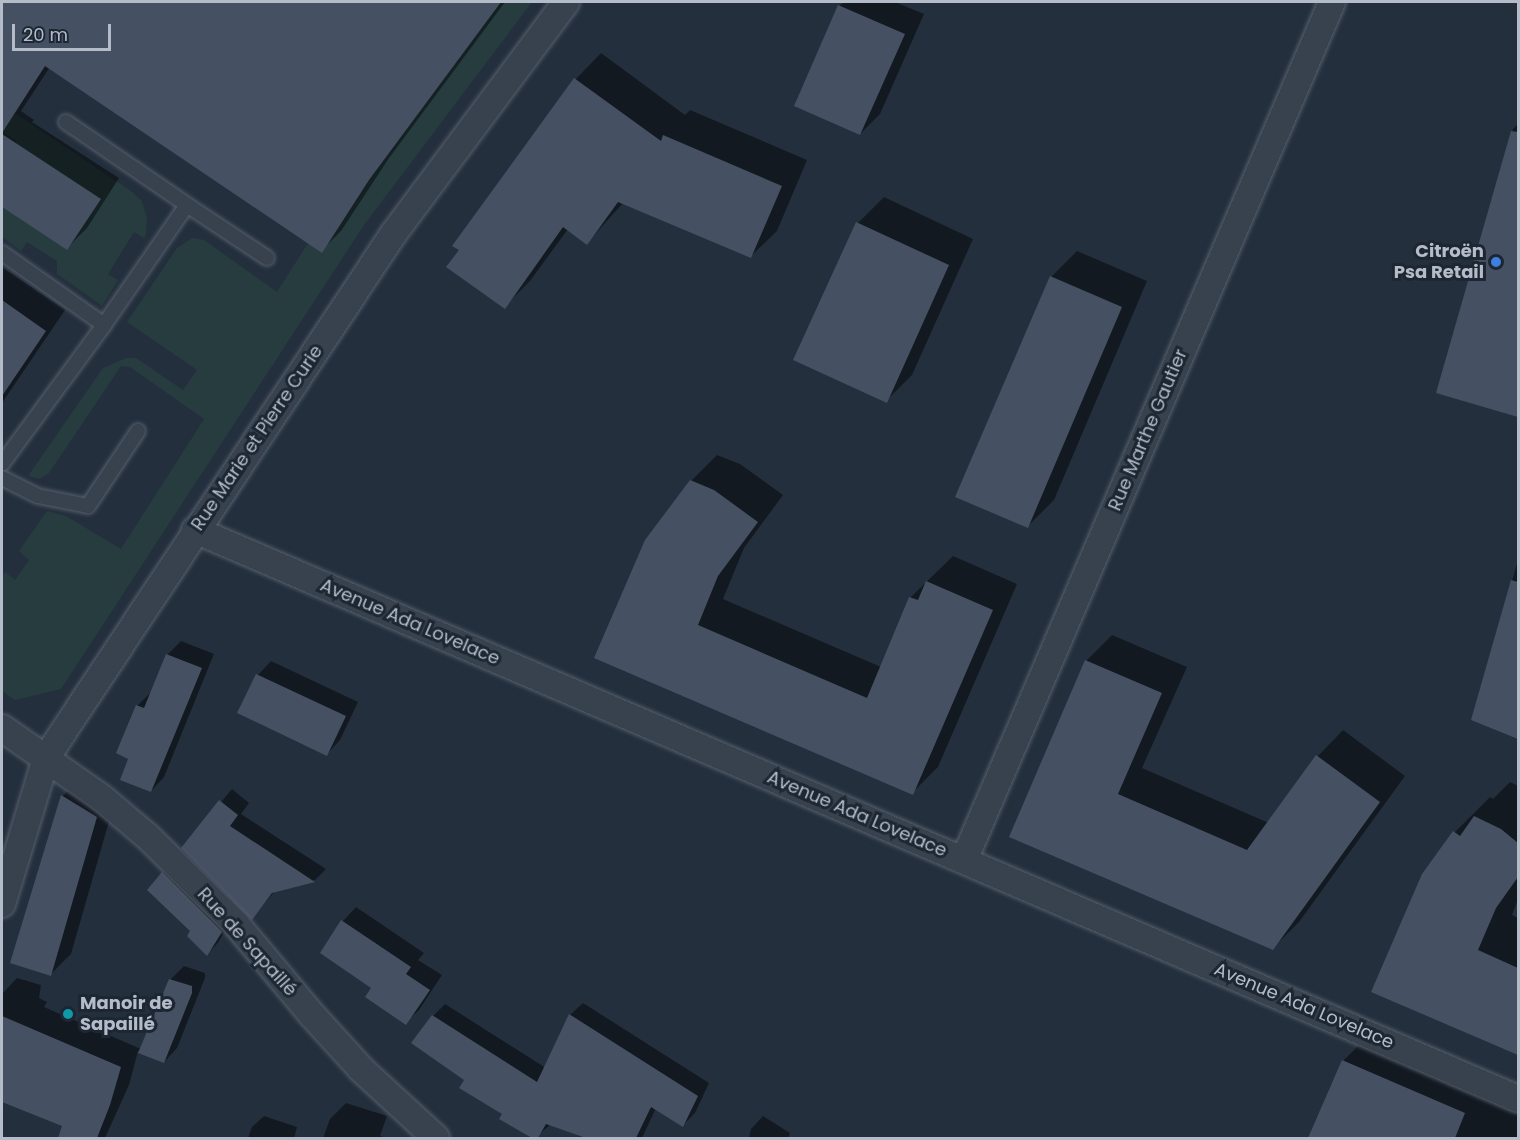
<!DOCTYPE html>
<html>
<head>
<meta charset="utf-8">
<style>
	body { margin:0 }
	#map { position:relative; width:1520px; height:1140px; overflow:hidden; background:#242f3e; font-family:Poppins,sans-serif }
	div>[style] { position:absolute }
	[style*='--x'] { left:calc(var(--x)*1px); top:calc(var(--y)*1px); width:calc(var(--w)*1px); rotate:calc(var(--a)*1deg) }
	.green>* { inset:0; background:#263c3f }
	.shadow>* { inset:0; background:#0007 }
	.building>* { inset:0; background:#455162 }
	.roads { filter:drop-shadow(0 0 2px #565f6c) drop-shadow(0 0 2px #565f6c) }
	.service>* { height:14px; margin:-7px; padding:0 7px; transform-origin:7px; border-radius:7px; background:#38414e }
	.minor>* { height:26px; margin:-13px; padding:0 13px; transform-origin:13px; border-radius:13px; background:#38414e }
	.dots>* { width:16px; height:16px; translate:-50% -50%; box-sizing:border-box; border:3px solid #1d2633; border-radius:50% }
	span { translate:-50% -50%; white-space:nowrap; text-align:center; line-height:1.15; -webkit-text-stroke:6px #1d2633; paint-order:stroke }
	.poi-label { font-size:18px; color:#b4bcc9; font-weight:700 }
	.right { translate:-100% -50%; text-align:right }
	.left { translate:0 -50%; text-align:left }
	.street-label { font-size:18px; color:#b4bcc9 }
	.frame { position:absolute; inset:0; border:3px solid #b4bcc9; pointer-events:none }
	.scale { position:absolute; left:12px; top:24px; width:99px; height:27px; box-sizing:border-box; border:3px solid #b4bcc9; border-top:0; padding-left:8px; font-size:18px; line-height:21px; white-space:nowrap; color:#b4bcc9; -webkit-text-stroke:4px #1d2633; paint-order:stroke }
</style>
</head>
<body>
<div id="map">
	<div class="green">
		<div style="clip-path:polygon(501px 2px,532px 2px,364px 225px,61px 689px,15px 700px,2px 691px,2px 576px,5px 572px,15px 580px,29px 560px,19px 551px,47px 511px,66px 516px,121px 549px,204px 419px,130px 367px,121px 366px,49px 473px,40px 479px,28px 476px,103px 368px,126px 358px,136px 358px,183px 390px,197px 370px,127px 322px,177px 248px,192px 238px,204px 240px,277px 292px,308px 243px,322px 252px,369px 180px)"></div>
		<div style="clip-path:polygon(15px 113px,131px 191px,142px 201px,147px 219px,146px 234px,144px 238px,134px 232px,108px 274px,118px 280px,102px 306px,57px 274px,57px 261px,27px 242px,21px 251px,2px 237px,2px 207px,67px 250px,15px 140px,2px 132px)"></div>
	</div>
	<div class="shadow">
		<div style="clip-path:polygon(2px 2px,505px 2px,389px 158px,341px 231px,321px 251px,50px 67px,21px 111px,34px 120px,32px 122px,119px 178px,87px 228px,67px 248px,2px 206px)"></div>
		<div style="clip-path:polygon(844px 2px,895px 2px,924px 14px,880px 114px,860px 134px,839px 6px)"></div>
		<div style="clip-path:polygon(601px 53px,685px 115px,690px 110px,807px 160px,777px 231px,751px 256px,623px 203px,587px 243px,568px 229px,530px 281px,504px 307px,461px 250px,454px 245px,576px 79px)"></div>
		<div style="clip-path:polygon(1518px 124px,1518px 416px,1438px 392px,1513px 129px)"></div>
		<div style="clip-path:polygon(884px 197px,973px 239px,912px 375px,886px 401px,858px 223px)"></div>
		<div style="clip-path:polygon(1077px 251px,1147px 281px,1054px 500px,1028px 526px,1051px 277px)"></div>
		<div style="clip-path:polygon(2px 267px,65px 310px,2px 403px)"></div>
		<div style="clip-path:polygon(717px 455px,740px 464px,783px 495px,744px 548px,723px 599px,881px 667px,910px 598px,953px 556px,1017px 584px,938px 767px,912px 793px,596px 658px,691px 481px)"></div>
		<div style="clip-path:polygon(1518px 560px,1518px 738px,1473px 719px)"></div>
		<div style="clip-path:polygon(1112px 635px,1187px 667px,1142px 768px,1269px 823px,1318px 756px,1343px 730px,1405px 776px,1299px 922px,1273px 948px,1011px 836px,1086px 661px)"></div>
		<div style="clip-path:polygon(181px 641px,214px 654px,164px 777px,151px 791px,130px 759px,137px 706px,151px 692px,167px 655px)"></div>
		<div style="clip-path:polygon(271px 661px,358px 702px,340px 740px,327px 754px,239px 712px,258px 675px)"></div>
		<div style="clip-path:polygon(82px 776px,116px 797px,71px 954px,51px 974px,63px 796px)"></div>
		<div style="clip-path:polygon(1510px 782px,1518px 786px,1518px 899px,1512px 915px,1518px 918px,1518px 1053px,1373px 991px,1423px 875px,1455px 832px,1490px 797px,1493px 799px)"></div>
		<div style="clip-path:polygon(232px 789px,249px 803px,241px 814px,326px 869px,315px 880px,275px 891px,252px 918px,183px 848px)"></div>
		<div style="clip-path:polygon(173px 862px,232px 920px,217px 944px,207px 954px,191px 931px,149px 890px)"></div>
		<div style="clip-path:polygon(356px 907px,424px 953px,418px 960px,442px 975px,419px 1010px,405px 1023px,373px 987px,322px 952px,343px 921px)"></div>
		<div style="clip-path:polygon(184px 966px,205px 973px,205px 978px,177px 1048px,164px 1062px,138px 1051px,129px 1085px,105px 1138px,59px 1138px,64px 1126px,2px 1100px,2px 994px,17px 978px,41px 985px,39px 998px,47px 1002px,44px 1007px,141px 1049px,170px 980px)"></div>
		<div style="clip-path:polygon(583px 1003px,709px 1083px,695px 1113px,683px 1125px,656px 1108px,642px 1138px,590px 1138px,551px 1124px,535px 1138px,501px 1118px,504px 1114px,466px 1080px,433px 1016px,445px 1004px,546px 1068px,570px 1015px)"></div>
		<div style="clip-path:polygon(1378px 1026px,1518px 1095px,1518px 1138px,1309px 1138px,1343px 1061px)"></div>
		<div style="clip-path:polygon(346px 1103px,387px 1116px,380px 1136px,388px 1138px,323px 1138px,330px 1119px)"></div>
		<div style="clip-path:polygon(264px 1116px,297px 1127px,294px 1138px,248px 1138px,252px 1127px)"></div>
		<div style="clip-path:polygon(763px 1116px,790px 1133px,788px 1138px,749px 1138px,751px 1129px)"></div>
	</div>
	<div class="building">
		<div style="clip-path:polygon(2px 2px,501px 2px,369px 180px,322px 253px,45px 66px,2px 133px)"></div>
		<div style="clip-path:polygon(838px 5px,905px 34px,860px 135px,794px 106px)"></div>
		<div style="clip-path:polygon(574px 78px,661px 141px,663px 135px,782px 186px,751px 258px,618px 202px,587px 245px,563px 227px,505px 309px,446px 267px,459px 250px,452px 246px)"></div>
		<div style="clip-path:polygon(1511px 131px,1518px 132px,1518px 417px,1436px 393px)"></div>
		<div style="clip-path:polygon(2px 134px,101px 199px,67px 250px,2px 207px)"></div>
		<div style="clip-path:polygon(856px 222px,949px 265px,887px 403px,793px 360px)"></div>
		<div style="clip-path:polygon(1050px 276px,1122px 307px,1028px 528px,955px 497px)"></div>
		<div style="clip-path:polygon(2px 300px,46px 331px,2px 396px)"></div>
		<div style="clip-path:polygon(690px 480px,714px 490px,758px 522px,718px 576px,698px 625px,867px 698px,909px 597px,918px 600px,926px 581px,993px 610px,913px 795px,594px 658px,645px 540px)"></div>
		<div style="clip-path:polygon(1511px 580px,1518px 582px,1518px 739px,1471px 720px)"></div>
		<div style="clip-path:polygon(166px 654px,202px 668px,151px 792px,120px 780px,128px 759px,116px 753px,136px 705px,144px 708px)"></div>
		<div style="clip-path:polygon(1085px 660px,1162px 693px,1118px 794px,1247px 850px,1316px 755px,1380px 802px,1273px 950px,1009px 837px)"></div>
		<div style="clip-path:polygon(256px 674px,346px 716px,327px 756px,237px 713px)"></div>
		<div style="clip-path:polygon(61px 795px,97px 817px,51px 976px,10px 963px)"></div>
		<div style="clip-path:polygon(219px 800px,238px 815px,230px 826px,315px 882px,272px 893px,252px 920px,181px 848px)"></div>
		<div style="clip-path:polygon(1474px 816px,1501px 829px,1518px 843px,1518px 877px,1496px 908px,1478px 950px,1518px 968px,1518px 1055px,1371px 992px,1422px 874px,1453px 831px,1460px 836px)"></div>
		<div style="clip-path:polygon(162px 872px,222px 932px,207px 956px,187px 936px,190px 931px,147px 890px)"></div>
		<div style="clip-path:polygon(341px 920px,411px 967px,406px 974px,430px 990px,406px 1025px,365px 997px,371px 988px,320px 953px)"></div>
		<div style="clip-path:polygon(169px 979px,192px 986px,192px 993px,164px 1063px,138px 1053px)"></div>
		<div style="clip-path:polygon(569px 1014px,698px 1096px,683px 1127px,651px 1107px,636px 1138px,586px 1138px,546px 1124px,538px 1138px,532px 1138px,499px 1119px,502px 1114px,459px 1088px,464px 1080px,411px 1043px,432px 1015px,537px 1082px)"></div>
		<div style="clip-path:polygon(2px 1016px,121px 1067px,110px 1105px,97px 1138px,58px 1138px,62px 1126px,2px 1102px)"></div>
		<div style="clip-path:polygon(1342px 1060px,1465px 1113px,1455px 1138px,1308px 1138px)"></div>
	</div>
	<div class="roads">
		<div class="service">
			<div style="--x:66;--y:122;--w:147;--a:34.4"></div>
			<div style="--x:187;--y:205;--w:146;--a:124.7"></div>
			<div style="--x:187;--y:205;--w:96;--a:33.5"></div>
			<div style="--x:2;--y:253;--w:125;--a:35.2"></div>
			<div style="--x:104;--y:325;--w:172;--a:126.3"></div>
			<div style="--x:2;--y:478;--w:40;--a:26.6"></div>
			<div style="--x:38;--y:496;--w:51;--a:11.3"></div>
			<div style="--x:88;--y:506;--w:90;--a:-56.3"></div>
		</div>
		<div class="minor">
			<div style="--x:195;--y:530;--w:1440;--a:23.27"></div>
			<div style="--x:2;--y:728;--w:122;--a:35"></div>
			<div style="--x:102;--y:798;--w:59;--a:40.2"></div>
			<div style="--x:147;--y:836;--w:125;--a:44.7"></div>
			<div style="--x:236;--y:924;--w:120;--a:50.1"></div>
			<div style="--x:313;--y:1016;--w:72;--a:47.8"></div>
			<div style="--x:361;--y:1069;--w:102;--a:42.6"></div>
			<div style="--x:965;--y:858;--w:931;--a:-66.79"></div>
			<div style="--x:2;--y:904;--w:152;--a:-73.2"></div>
			<div style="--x:46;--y:758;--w:630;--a:-56.46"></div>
			<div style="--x:394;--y:233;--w:288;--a:-53.3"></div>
		</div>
	</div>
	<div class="dots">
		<div style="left:1496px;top:262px;background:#3f7fe0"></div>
		<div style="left:68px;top:1014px;background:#0f9aa8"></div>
	</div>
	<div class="poi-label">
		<span class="right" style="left:1484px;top:262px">Citroën<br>Psa Retail</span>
		<span class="left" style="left:80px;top:1014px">Manoir de<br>Sapaillé</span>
	</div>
	<div class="street-label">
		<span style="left:1148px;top:430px;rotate:-67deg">Rue Marthe Gautier</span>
		<span style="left:257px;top:438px;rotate:-56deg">Rue Marie et Pierre Curie</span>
		<span style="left:410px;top:622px;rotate:23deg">Avenue Ada Lovelace</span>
		<span style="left:857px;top:814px;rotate:23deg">Avenue Ada Lovelace</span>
		<span style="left:247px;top:942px;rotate:48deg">Rue de Sapaillé</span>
		<span style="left:1304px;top:1006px;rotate:23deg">Avenue Ada Lovelace</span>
	</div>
	<div class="frame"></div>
	<div class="scale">20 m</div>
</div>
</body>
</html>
